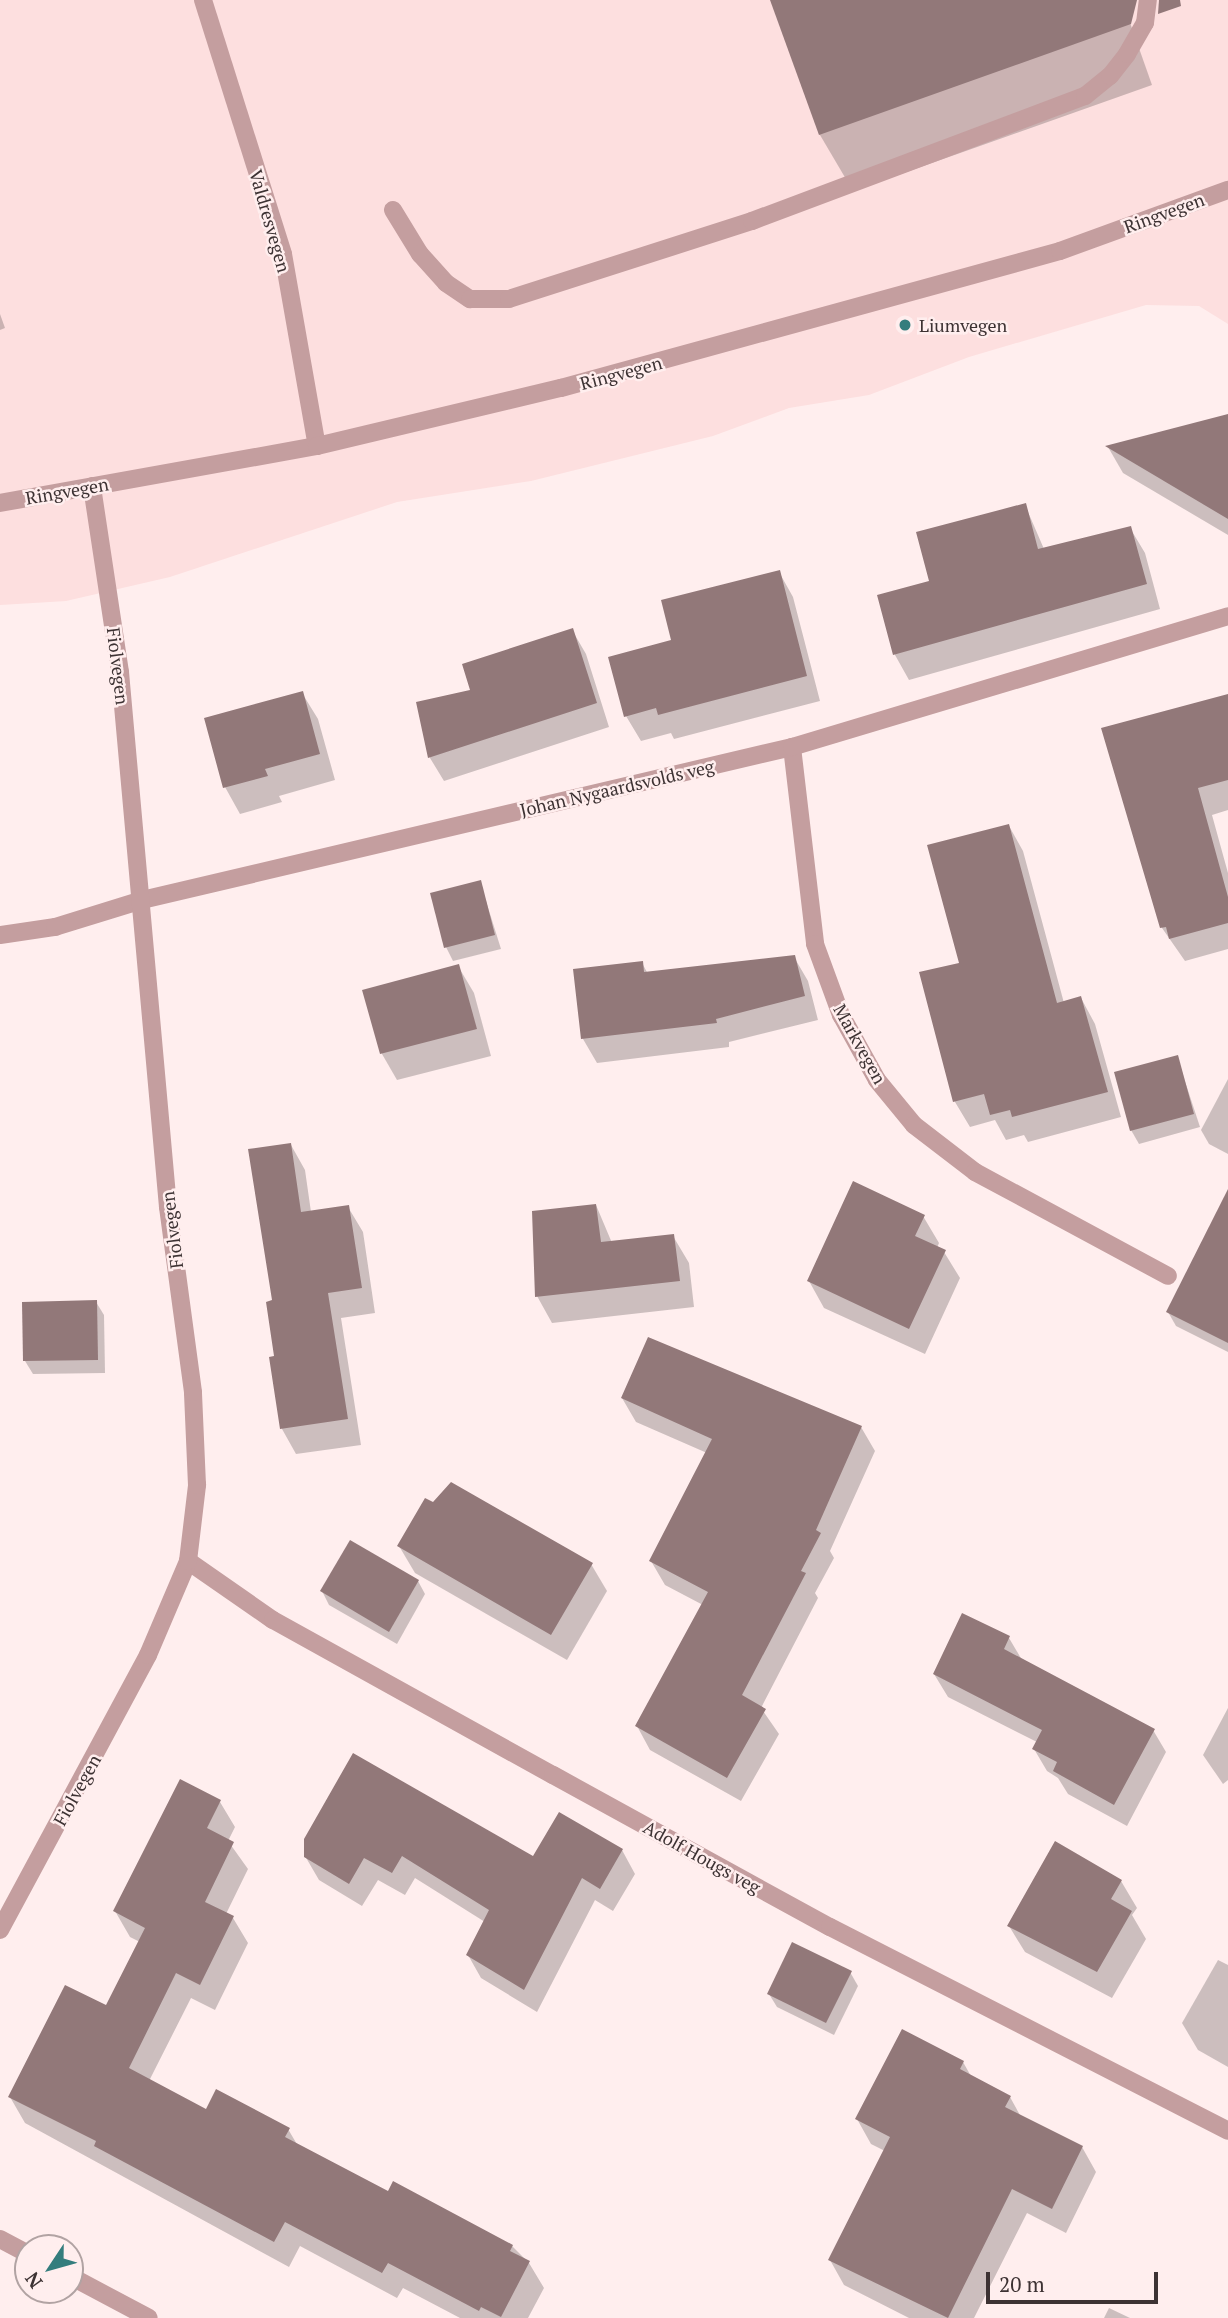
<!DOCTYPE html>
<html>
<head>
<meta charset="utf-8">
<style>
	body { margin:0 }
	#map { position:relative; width:1228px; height:2318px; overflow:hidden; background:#fee; font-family:"PT Serif",serif }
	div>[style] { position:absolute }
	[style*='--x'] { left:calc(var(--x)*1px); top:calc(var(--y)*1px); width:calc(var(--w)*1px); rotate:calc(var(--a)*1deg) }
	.built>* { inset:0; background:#fddfdf }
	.shadow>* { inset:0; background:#0003 }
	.building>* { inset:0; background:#927879 }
	.lane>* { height:18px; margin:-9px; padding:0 9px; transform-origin:9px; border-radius:9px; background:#c49e9f }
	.street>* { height:18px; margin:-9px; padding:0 9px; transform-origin:9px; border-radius:9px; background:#c49e9f }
	.dots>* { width:19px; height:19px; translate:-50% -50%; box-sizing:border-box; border:4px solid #fee; border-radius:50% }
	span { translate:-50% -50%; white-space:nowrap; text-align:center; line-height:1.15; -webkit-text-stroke:5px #fee; paint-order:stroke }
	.street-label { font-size:18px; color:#3d3233 }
	.poi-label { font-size:18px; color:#3d3233 }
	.left { translate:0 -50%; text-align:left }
	.north { position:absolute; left:14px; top:2234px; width:70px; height:70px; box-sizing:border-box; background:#fee; border:2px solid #b1a3a3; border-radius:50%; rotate:234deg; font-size:19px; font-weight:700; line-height:28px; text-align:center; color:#3d3233 }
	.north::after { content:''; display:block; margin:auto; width:24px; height:32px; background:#347d7d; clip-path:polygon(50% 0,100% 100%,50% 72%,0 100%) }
	.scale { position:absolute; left:986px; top:2272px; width:172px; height:32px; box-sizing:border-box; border:4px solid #3d3233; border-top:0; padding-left:9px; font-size:21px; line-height:24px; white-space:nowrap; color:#3d3233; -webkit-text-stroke:5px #fee; paint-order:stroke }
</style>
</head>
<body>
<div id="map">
	<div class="built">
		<div style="clip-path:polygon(0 0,1228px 0,1228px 324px,1199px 306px,1146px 305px,969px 357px,869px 395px,789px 408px,713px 436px,531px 481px,397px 502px,170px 577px,66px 601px,0 605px)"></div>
	</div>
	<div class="shadow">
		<div style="clip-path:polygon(772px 0,1122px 0,1152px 85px,853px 191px,820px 135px)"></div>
		<div style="clip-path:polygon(0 314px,5px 328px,0 330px)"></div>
		<div style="clip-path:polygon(1228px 434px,1228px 535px,1123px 473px,1108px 447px)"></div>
		<div style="clip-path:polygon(1025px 505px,1044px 549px,1130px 528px,1145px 553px,1160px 609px,909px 680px,895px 655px,880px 596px,932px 583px)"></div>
		<div style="clip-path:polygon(779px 572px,793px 597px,820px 701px,674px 739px,671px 733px,641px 741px,626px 716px,673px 642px)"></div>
		<div style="clip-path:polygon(572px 630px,586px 654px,609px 727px,444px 781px,430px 758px,418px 703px,473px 691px)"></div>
		<div style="clip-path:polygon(302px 693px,318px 719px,335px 780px,279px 796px,282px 802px,240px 814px,225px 787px,207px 719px)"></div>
		<div style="clip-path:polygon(1228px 699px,1228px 810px,1212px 815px,1228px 873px,1228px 949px,1185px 961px,1162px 928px,1103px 729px)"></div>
		<div style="clip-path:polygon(1009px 826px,1023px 851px,1064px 1003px,1081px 998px,1095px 1024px,1121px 1117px,1028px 1142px,1024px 1135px,1006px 1140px,995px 1120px,970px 1127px,955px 1102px,921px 974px,961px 965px)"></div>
		<div style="clip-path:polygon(480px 882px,501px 949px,453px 961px,446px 947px)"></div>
		<div style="clip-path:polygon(794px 957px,808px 981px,818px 1020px,729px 1042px,729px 1047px,597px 1063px,583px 1039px,575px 971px,642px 963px,648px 974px)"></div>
		<div style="clip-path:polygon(458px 966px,474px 993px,491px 1056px,397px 1080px,382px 1054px,364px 991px)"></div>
		<div style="clip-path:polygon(1177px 1057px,1200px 1127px,1139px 1144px,1131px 1130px)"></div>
		<div style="clip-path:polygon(1228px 1079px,1228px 1154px,1209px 1144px,1201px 1130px)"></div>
		<div style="clip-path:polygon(291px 1145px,305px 1170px,311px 1212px,348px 1207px,363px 1232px,375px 1313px,341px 1318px,361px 1445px,296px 1454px,282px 1429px,274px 1302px)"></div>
		<div style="clip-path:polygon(596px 1205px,612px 1243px,673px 1236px,689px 1263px,694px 1307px,552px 1323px,537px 1296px)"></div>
		<div style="clip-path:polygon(923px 1216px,939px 1243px,937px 1248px,944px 1252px,960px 1278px,925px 1354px,824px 1308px,809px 1281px)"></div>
		<div style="clip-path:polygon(1228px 1267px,1228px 1352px,1176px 1326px,1168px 1312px)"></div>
		<div style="clip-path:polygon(96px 1302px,104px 1315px,105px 1373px,33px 1374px,25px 1361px)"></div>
		<div style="clip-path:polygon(622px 1398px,861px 1427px,875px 1451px,830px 1551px,834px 1558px,815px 1593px,818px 1598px,761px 1708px,779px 1734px,741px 1801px,650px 1750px,637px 1726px,703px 1605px,665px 1585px,651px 1561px,707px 1453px,636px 1422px)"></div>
		<div style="clip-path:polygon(399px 1546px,591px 1564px,607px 1591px,567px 1660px,415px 1573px)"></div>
		<div style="clip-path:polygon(418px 1581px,425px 1594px,397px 1644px,329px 1605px,322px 1591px)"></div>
		<div style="clip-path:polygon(1009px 1638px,1022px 1660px,1153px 1730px,1166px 1752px,1127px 1826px,1068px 1794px,1058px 1778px,1047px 1771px,1034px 1749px,1037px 1742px,948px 1697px,934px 1674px)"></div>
		<div style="clip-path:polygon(1228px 1708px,1228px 1780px,1223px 1784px,1203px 1755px)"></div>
		<div style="clip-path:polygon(220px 1802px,235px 1827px,228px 1841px,248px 1869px,226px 1914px,233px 1918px,248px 1943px,215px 2010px,191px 1998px,149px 2081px,207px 2111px,288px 2129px,298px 2146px,389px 2194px,512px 2246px,529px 2263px,544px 2288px,528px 2318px,460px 2318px,403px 2288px,397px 2298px,300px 2246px,289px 2267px,25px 2123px,10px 2097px,106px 2007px,140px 1942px,130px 1937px,115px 1911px)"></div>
		<div style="clip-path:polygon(305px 1839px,534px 1858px,622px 1850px,635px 1874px,613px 1911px,595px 1900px,537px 2012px,481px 1978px,468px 1955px,485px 1922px,415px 1878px,405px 1895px,378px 1880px,362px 1906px,319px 1880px,305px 1856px)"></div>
		<div style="clip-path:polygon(1121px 1881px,1137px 1908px,1132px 1915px,1146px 1939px,1112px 1998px,1025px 1952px,1009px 1926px)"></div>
		<div style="clip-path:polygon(1218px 1960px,1228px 1965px,1228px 2067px,1198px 2050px,1182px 2023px)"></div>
		<div style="clip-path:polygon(850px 1972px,858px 1986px,834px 2035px,777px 2007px,769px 1994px)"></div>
		<div style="clip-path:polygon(963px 2062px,972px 2078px,1010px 2097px,1021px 2117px,1082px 2147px,1096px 2172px,1066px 2233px,1027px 2213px,974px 2318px,909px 2318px,844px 2285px,830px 2260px,885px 2151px,871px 2144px,857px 2119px)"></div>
		<div style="clip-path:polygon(1109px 2308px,1130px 2318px,1104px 2318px)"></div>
	</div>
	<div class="building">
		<div style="clip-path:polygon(770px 0,1137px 0,1131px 24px,819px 135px)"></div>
		<div style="clip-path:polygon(1159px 0,1180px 0,1181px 6px,1158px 14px)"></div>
		<div style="clip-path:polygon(1228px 414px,1228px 519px,1105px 446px)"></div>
		<div style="clip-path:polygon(1026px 503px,1038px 549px,1131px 526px,1147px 584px,893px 655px,877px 595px,929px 581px,916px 532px)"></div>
		<div style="clip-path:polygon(780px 570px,807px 676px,658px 715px,656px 708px,624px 717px,608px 657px,671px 640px,661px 600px)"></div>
		<div style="clip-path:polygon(573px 628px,597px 703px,428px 758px,416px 702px,470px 690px,462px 664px)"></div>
		<div style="clip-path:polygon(303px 691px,320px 754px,265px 769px,268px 776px,223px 788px,204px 718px)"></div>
		<div style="clip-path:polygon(1228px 694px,1228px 780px,1198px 788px,1228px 897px,1228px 923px,1169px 939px,1166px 927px,1160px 928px,1101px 728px)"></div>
		<div style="clip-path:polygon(1009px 824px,1057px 1003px,1081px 996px,1108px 1092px,1012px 1117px,1010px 1110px,990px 1115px,984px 1094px,953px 1102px,919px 972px,959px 963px,927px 845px)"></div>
		<div style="clip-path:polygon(481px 880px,495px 935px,444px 948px,430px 893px)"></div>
		<div style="clip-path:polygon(795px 955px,805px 996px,716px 1019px,717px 1023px,581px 1039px,573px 969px,643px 961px,644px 972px)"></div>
		<div style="clip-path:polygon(459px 964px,477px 1029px,380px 1054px,362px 990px)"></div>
		<div style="clip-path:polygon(1178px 1055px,1194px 1114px,1130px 1131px,1114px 1072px)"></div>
		<div style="clip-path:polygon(291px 1143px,301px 1212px,349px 1205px,362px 1288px,328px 1293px,348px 1419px,280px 1429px,269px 1357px,274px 1356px,266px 1302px,272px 1300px,248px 1149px)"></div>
		<div style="clip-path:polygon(853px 1181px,925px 1215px,915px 1236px,946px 1250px,909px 1329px,807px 1281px)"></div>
		<div style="clip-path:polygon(1228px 1189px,1228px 1343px,1166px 1312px)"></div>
		<div style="clip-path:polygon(596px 1204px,601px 1242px,674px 1234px,680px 1281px,535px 1297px,532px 1211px)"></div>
		<div style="clip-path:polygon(97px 1300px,98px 1360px,23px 1361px,22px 1302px)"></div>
		<div style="clip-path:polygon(648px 1337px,862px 1426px,816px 1530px,821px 1533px,801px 1571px,806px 1573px,742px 1695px,766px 1709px,727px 1778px,635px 1726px,708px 1592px,649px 1561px,712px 1439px,621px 1398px)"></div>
		<div style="clip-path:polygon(451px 1482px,593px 1563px,551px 1635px,397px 1546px,425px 1498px,433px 1502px)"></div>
		<div style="clip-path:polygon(350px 1540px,419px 1580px,389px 1632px,320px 1591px)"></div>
		<div style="clip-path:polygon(962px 1613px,1010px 1636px,1004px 1649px,1155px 1729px,1114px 1805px,1053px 1771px,1057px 1762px,1032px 1749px,1042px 1730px,933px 1674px)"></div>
		<div style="clip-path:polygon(353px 1753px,533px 1856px,559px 1812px,623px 1849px,600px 1889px,582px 1878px,524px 1990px,466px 1955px,489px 1910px,402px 1856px,392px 1873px,364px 1858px,349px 1884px,304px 1857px,304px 1839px)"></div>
		<div style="clip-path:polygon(180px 1779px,221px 1800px,207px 1828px,234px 1842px,205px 1902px,234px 1916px,200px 1985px,176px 1973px,129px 2068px,206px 2109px,216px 2089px,290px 2128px,285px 2137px,388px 2191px,393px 2181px,513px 2245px,510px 2251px,530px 2261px,501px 2317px,481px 2307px,479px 2311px,388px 2263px,382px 2273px,285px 2222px,274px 2242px,94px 2146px,96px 2141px,8px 2097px,65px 1985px,106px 2005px,145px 1928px,113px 1911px)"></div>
		<div style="clip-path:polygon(1055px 1841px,1122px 1880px,1111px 1899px,1132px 1911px,1097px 1972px,1007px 1926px)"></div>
		<div style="clip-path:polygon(792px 1942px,852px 1971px,826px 2023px,767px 1994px)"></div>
		<div style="clip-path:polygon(902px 2029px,964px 2061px,960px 2069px,1011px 2096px,1005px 2107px,1083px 2146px,1052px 2209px,1012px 2189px,948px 2318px,828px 2260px,890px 2137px,855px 2119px)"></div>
	</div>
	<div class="lane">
		<div style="--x:393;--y:210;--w:52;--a:58.5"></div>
		<div style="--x:420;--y:254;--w:39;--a:48"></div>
		<div style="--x:446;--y:283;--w:29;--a:34"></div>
		<div style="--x:470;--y:299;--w:39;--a:0"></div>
		<div style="--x:509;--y:299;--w:255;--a:-17.8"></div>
		<div style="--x:752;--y:221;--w:356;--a:-20.6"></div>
		<div style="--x:1085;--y:96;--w:32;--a:-39"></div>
		<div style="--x:1110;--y:76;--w:28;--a:-52"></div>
		<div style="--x:1127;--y:54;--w:36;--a:-60"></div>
		<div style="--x:1145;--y:23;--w:23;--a:-83"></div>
	</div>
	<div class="street">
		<div style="--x:203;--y:0;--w:266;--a:72.5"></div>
		<div style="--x:283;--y:254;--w:195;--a:80"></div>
		<div style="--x:0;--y:503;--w:322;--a:-10.2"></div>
		<div style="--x:317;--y:446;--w:251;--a:-13.4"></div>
		<div style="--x:561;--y:388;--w:517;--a:-15.35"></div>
		<div style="--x:1060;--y:251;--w:179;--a:-20"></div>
		<div style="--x:792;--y:747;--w:198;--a:83.3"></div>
		<div style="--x:815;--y:944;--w:76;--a:69.9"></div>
		<div style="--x:841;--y:1015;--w:74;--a:61"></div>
		<div style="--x:877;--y:1080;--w:58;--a:50.6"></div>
		<div style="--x:914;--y:1125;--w:77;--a:37.6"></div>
		<div style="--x:975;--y:1172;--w:219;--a:28.3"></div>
		<div style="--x:0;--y:935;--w:56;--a:-8.3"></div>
		<div style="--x:55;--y:927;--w:91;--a:-17.2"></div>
		<div style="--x:142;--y:900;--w:668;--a:-13.25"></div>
		<div style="--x:792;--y:747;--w:455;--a:-16.7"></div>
		<div style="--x:188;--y:1561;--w:103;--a:34.8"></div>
		<div style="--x:273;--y:1620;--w:320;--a:29"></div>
		<div style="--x:553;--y:1775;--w:316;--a:28.8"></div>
		<div style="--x:830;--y:1927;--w:447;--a:27.1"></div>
		<div style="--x:0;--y:1930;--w:312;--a:-61.7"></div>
		<div style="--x:148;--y:1655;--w:102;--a:-66.9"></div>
		<div style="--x:188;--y:1561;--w:77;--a:-83.2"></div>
		<div style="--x:197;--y:1485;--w:93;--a:-92.5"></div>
		<div style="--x:193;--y:1392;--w:187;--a:-97.7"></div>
		<div style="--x:168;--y:1207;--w:537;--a:-95.13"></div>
		<div style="--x:120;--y:672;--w:188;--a:-98.6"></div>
		<div style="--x:0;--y:2239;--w:32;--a:28"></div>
		<div style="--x:70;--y:2276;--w:89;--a:28"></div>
	</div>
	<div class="dots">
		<div style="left:905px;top:325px;background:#347d7d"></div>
	</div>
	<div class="street-label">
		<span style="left:1164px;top:213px;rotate:-20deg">Ringvegen</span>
		<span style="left:270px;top:221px;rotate:74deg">Valdresvegen</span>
		<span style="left:621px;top:373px;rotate:-15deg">Ringvegen</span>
		<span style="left:67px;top:491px;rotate:-10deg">Ringvegen</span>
		<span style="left:118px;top:666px;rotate:83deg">Fiolvegen</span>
		<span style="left:617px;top:788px;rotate:-13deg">Johan Nygaardsvolds veg</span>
		<span style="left:860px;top:1044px;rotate:61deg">Markvegen</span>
		<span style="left:172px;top:1230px;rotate:-97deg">Fiolvegen</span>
		<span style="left:77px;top:1790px;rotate:-61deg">Fiolvegen</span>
		<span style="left:702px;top:1857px;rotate:29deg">Adolf Hougs veg</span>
	</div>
	<div class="poi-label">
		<span class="left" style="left:919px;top:325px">Liumvegen</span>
	</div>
	<div class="north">N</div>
	<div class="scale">20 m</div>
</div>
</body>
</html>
